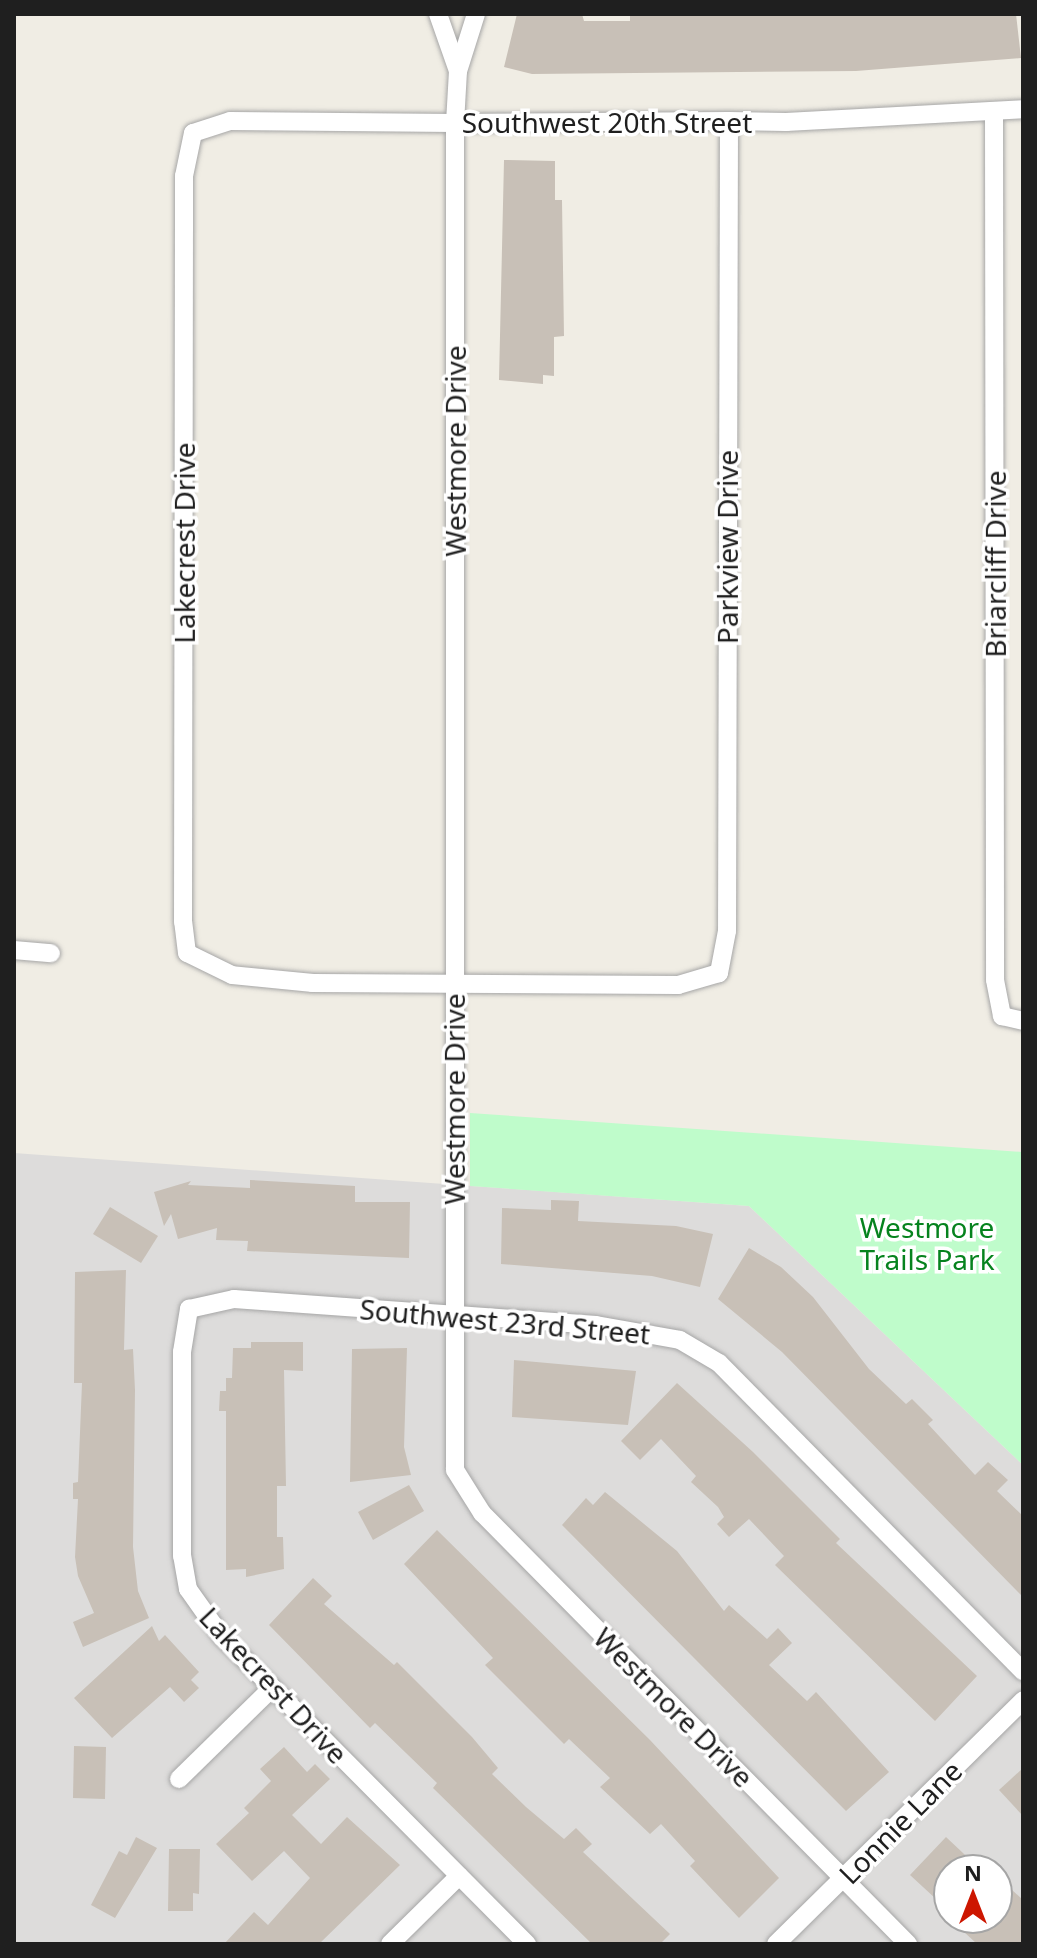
<!DOCTYPE html>
<html>
<head>
<meta charset="utf-8">
<style>
	body { margin:0 }
	#map { position:relative; width:1037px; height:1958px; overflow:hidden; background:#f0ede4; font-family:"Noto Sans",sans-serif }
	div>[style] { position:absolute }
	[style*='--x'] { left:calc(var(--x)*1px); top:calc(var(--y)*1px); width:calc(var(--w)*1px); rotate:calc(var(--a)*1deg) }
	.residential>* { inset:0; background:#dddcdb }
	.park>* { inset:0; background:#bffccb }
	.building>* { inset:0; background:#c8c0b7 }
	.roads { filter:drop-shadow(0 0 2px #a6a6a6) drop-shadow(0 0 2px #a6a6a6) }
	.minor>* { height:18px; margin:-9px; padding:0 9px; transform-origin:9px; border-radius:9px; background:#fff }
	span { translate:-50% -50%; white-space:nowrap; text-align:center; line-height:1.15; -webkit-text-stroke:7px #fff; paint-order:stroke }
	.street-label { font-size:28px; color:#1f1f1f }
	.park-label { font-size:28px; color:#06831e }
	.frame { position:absolute; inset:0; border:16px solid #1f1f1f; pointer-events:none }
	.north { position:absolute; left:933px; top:1854px; width:80px; height:80px; box-sizing:border-box; background:#fff; border:2px solid #a5a5a5; border-radius:50%; rotate:0deg; font-size:22px; font-weight:700; line-height:32px; text-align:center; color:#1f1f1f }
	.north::after { content:''; display:block; margin:auto; width:28px; height:36px; background:#cd1600; clip-path:polygon(50% 0,100% 100%,50% 72%,0 100%) }
</style>
</head>
<body>
<div id="map">
	<div class="residential">
		<div style="clip-path:polygon(evenodd,14px 1153px,749px 1206px,1023px 1465px,1023px 1944px,14px 1944px,14px 1153px,949px 1870px,997px 1870px,997px 1918px,949px 1918px,949px 1870px)"></div>
	</div>
	<div class="park">
		<div style="clip-path:polygon(470px 1113px,1023px 1152px,1023px 1465px,749px 1206px,470px 1186px)"></div>
	</div>
	<div class="building">
		<div style="clip-path:polygon(517px 14px,582px 14px,584px 21px,630px 21px,630px 14px,1016px 14px,1021px 58px,856px 71px,532px 74px,504px 67px)"></div>
		<div style="clip-path:polygon(504px 160px,555px 161px,555px 200px,562px 200px,564px 336px,554px 337px,554px 376px,543px 375px,543px 384px,499px 380px)"></div>
		<div style="clip-path:polygon(250px 1180px,355px 1186px,355px 1202px,410px 1202px,409px 1258px,247px 1251px,248px 1241px,216px 1240px,217px 1228px,178px 1239px,171px 1214px,164px 1226px,154px 1192px,191px 1181px,188px 1185px,250px 1188px)"></div>
		<div style="clip-path:polygon(551px 1200px,579px 1201px,578px 1221px,676px 1226px,713px 1234px,700px 1287px,652px 1276px,501px 1264px,502px 1208px,551px 1210px)"></div>
		<div style="clip-path:polygon(110px 1207px,158px 1236px,141px 1263px,93px 1234px)"></div>
		<div style="clip-path:polygon(749px 1248px,781px 1267px,813px 1297px,869px 1369px,906px 1404px,912px 1399px,933px 1420px,928px 1424px,975px 1475px,988px 1462px,1008px 1480px,997px 1491px,1023px 1516px,1023px 1597px,782px 1352px,718px 1299px)"></div>
		<div style="clip-path:polygon(126px 1270px,124px 1350px,133px 1349px,135px 1390px,133px 1547px,138px 1591px,149px 1618px,83px 1647px,73px 1622px,94px 1613px,78px 1576px,75px 1557px,78px 1499px,73px 1499px,73px 1483px,78px 1482px,82px 1383px,74px 1383px,75px 1272px)"></div>
		<div style="clip-path:polygon(251px 1342px,303px 1342px,303px 1371px,284px 1370px,286px 1486px,277px 1486px,277px 1537px,283px 1537px,284px 1569px,246px 1577px,246px 1569px,226px 1570px,226px 1411px,219px 1411px,220px 1391px,226px 1391px,226px 1378px,232px 1378px,233px 1348px,251px 1348px)"></div>
		<div style="clip-path:polygon(407px 1348px,404px 1447px,411px 1475px,350px 1482px,352px 1349px)"></div>
		<div style="clip-path:polygon(514px 1360px,636px 1371px,628px 1425px,512px 1417px)"></div>
		<div style="clip-path:polygon(677px 1383px,753px 1452px,840px 1539px,836px 1543px,977px 1676px,935px 1721px,775px 1565px,784px 1556px,749px 1519px,729px 1537px,717px 1524px,724px 1517px,718px 1507px,691px 1482px,696px 1476px,661px 1439px,640px 1460px,621px 1441px)"></div>
		<div style="clip-path:polygon(409px 1485px,424px 1511px,373px 1540px,358px 1512px)"></div>
		<div style="clip-path:polygon(605px 1492px,677px 1551px,724px 1611px,729px 1605px,767px 1639px,778px 1628px,792px 1643px,769px 1665px,807px 1701px,816px 1692px,889px 1772px,846px 1811px,562px 1525px,586px 1498px,593px 1505px)"></div>
		<div style="clip-path:polygon(437px 1530px,650px 1740px,779px 1878px,739px 1918px,690px 1866px,695px 1861px,661px 1824px,650px 1834px,600px 1787px,610px 1778px,569px 1739px,564px 1744px,485px 1665px,493px 1658px,404px 1564px)"></div>
		<div style="clip-path:polygon(313px 1578px,332px 1596px,324px 1604px,394px 1665px,397px 1662px,472px 1737px,498px 1768px,492px 1774px,526px 1807px,564px 1839px,576px 1828px,592px 1844px,583px 1852px,670px 1934px,660px 1944px,592px 1944px,433px 1788px,437px 1783px,375px 1723px,370px 1728px,269px 1625px)"></div>
		<div style="clip-path:polygon(152px 1626px,159px 1641px,165px 1635px,199px 1672px,191px 1680px,199px 1688px,184px 1702px,170px 1687px,112px 1738px,74px 1698px)"></div>
		<div style="clip-path:polygon(74px 1746px,106px 1747px,105px 1799px,73px 1798px)"></div>
		<div style="clip-path:polygon(284px 1747px,307px 1772px,315px 1764px,330px 1779px,292px 1815px,321px 1844px,347px 1817px,400px 1865px,319px 1944px,224px 1944px,254px 1912px,268px 1925px,310px 1878px,284px 1851px,252px 1881px,216px 1844px,249px 1813px,244px 1808px,271px 1781px,260px 1769px)"></div>
		<div style="clip-path:polygon(1023px 1768px,1023px 1816px,999px 1790px)"></div>
		<div style="clip-path:polygon(136px 1837px,157px 1848px,115px 1918px,91px 1905px,119px 1851px,127px 1855px)"></div>
		<div style="clip-path:polygon(946px 1837px,981px 1870px,949px 1870px,949px 1911px,910px 1875px)"></div>
		<div style="clip-path:polygon(169px 1849px,200px 1849px,199px 1894px,193px 1893px,193px 1911px,168px 1911px)"></div>
		<div style="clip-path:polygon(997px 1876px,1023px 1900px,1023px 1944px,977px 1944px,949px 1918px,997px 1918px)"></div>
	</div>
	<div class="roads">
		<div class="minor">
			<div style="--x:438;--y:14;--w:60;--a:70.7"></div>
			<div style="--x:476;--y:14;--w:60;--a:107.5"></div>
			<div style="--x:458;--y:71;--w:52;--a:93.3"></div>
			<div style="--x:455;--y:123;--w:1347;--a:90"></div>
			<div style="--x:455;--y:1470;--w:51;--a:57.9"></div>
			<div style="--x:482;--y:1513;--w:606;--a:45.33"></div>
			<div style="--x:994;--y:112;--w:868;--a:89.93"></div>
			<div style="--x:995;--y:980;--w:37;--a:79"></div>
			<div style="--x:1002;--y:1016;--w:22;--a:13"></div>
			<div style="--x:729;--y:121;--w:810;--a:90.14"></div>
			<div style="--x:727;--y:931;--w:43;--a:100.8"></div>
			<div style="--x:719;--y:973;--w:43;--a:163.7"></div>
			<div style="--x:678;--y:985;--w:365;--a:-179.7"></div>
			<div style="--x:313;--y:983;--w:81;--a:-174.4"></div>
			<div style="--x:232;--y:975;--w:50;--a:-153.9"></div>
			<div style="--x:187;--y:953;--w:31;--a:-97"></div>
			<div style="--x:183;--y:922;--w:692;--a:-89.92"></div>
			<div style="--x:184;--y:230;--w:54;--a:-90"></div>
			<div style="--x:184;--y:176;--w:44;--a:-78.2"></div>
			<div style="--x:193;--y:133;--w:39;--a:-18"></div>
			<div style="--x:230;--y:121;--w:225;--a:0.5"></div>
			<div style="--x:455;--y:123;--w:274;--a:-0.4"></div>
			<div style="--x:729;--y:121;--w:57;--a:1"></div>
			<div style="--x:786;--y:122;--w:237;--a:-3.1"></div>
			<div style="--x:14;--y:950;--w:37;--a:5"></div>
			<div style="--x:179;--y:1779;--w:130;--a:-44.4"></div>
			<div style="--x:390;--y:1944;--w:97;--a:-44.6"></div>
			<div style="--x:527;--y:1944;--w:433;--a:-134.8"></div>
			<div style="--x:222;--y:1637;--w:59;--a:-125.3"></div>
			<div style="--x:188;--y:1589;--w:34;--a:-100"></div>
			<div style="--x:182;--y:1556;--w:204;--a:-90"></div>
			<div style="--x:182;--y:1352;--w:44;--a:-80.8"></div>
			<div style="--x:189;--y:1309;--w:46;--a:-12.5"></div>
			<div style="--x:234;--y:1299;--w:363;--a:4.1"></div>
			<div style="--x:596;--y:1325;--w:85;--a:10.1"></div>
			<div style="--x:680;--y:1340;--w:45;--a:30.5"></div>
			<div style="--x:719;--y:1363;--w:433;--a:45.4"></div>
			<div style="--x:776;--y:1944;--w:347;--a:-44.6"></div>
		</div>
	</div>
	<div class="street-label">
		<span style="left:607px;top:122px">Southwest 20th Street</span>
		<span style="left:455px;top:451px;rotate:-90deg">Westmore Drive</span>
		<span style="left:184px;top:543px;rotate:-90deg">Lakecrest Drive</span>
		<span style="left:727px;top:547px;rotate:-90deg">Parkview Drive</span>
		<span style="left:995px;top:564px;rotate:-90deg">Briarcliff Drive</span>
		<span style="left:454px;top:1099px;rotate:-90deg">Westmore Drive</span>
		<span style="left:505px;top:1321px;rotate:5deg">Southwest 23rd Street</span>
		<span style="left:274px;top:1685px;rotate:47deg">Lakecrest Drive</span>
		<span style="left:674px;top:1707px;rotate:45deg">Westmore Drive</span>
		<span style="left:900px;top:1822px;rotate:-45deg">Lonnie Lane</span>
	</div>
	<div class="park-label">
		<span style="left:927px;top:1243px">Westmore<br>Trails Park</span>
	</div>
	<div class="frame"></div>
	<div class="north">N</div>
</div>
</body>
</html>
